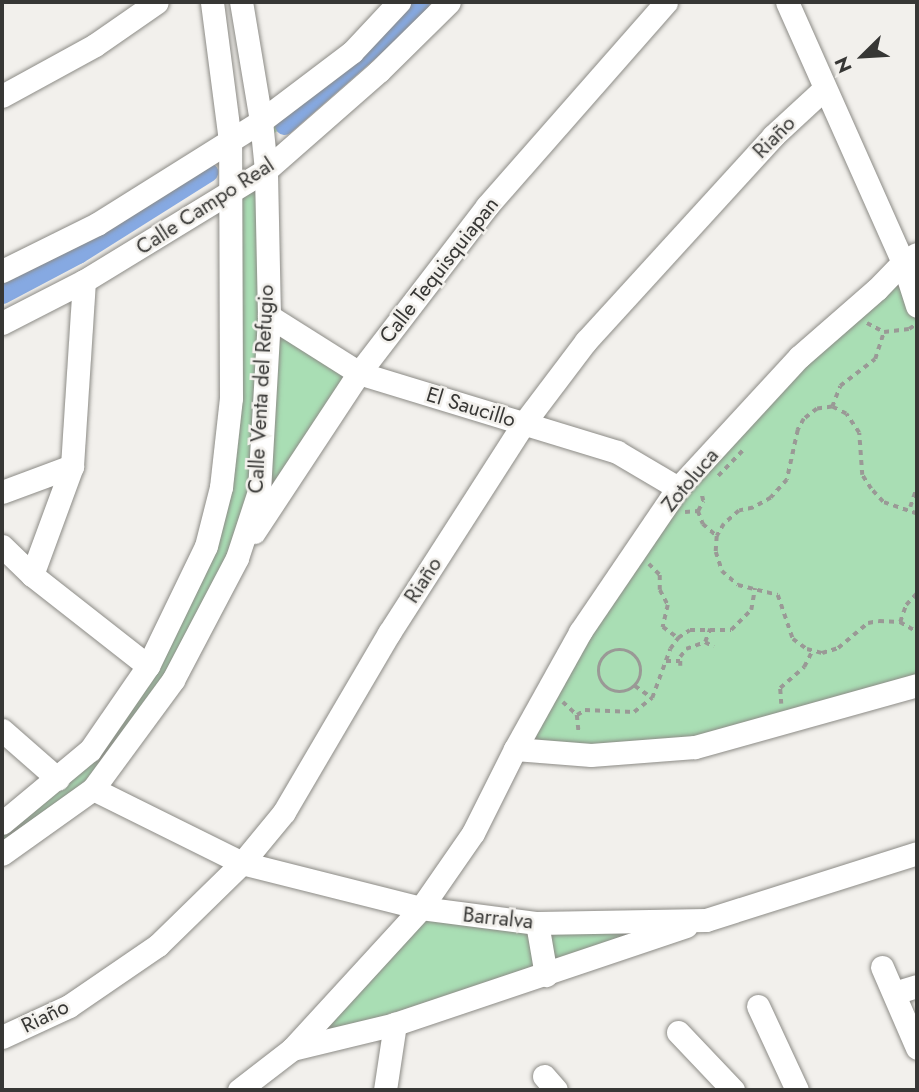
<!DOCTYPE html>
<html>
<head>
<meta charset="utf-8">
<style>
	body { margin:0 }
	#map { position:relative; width:919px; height:1092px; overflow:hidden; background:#f2f0ec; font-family:Jost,sans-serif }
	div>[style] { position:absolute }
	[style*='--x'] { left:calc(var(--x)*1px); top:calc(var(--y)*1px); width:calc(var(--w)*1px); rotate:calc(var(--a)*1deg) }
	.green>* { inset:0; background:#a9deb4 }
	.canal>* { height:19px; margin:-9.5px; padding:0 9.5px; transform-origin:9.5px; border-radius:9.5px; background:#86a9e2 }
	.path>* { height:3.5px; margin-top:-1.75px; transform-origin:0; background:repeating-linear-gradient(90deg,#9a9996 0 5px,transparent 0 10px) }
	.path>.ring { margin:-1.75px; padding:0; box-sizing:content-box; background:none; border:3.5px solid #9a9996; border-radius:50% }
	.roads { filter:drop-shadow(0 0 2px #8c8b86) drop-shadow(0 0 2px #8c8b86) }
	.minor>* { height:23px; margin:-11.5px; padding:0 11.5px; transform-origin:11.5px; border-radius:11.5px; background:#fff }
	span { translate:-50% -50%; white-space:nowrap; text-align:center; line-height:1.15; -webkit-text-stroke:5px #f2f0ec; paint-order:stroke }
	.street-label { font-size:21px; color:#373735 }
	.frame { position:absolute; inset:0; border:4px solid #373735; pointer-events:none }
	.north { position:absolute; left:828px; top:21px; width:70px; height:70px; -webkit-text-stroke:5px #f2f0ec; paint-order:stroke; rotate:246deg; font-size:19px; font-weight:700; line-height:28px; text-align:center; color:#373735 }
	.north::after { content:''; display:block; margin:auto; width:24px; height:32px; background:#373735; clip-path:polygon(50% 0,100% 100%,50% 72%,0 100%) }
</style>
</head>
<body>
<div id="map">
	<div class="green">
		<div style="clip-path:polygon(404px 2px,423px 2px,308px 110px,273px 134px,269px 131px,353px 58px)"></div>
		<div style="clip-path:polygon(208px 164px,213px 168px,209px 177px,2px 302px,2px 280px)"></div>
		<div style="clip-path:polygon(266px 170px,269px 316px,359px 373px,93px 789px,2px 854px,2px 823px,58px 779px,148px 666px,221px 487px,231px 193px)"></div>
		<div style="clip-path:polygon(903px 262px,917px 306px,917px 685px,695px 747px,515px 749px,678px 488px)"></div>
		<div style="clip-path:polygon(421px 908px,706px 920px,292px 1049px)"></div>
	</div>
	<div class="canal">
		<div style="--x:284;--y:125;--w:149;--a:-41.2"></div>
		<div style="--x:396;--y:27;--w:35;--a:-46"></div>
		<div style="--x:2;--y:294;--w:86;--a:-27.8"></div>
		<div style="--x:78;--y:254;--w:154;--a:-32.2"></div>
	</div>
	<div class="path">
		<div style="--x:867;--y:323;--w:19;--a:28"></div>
		<div style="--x:884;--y:332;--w:25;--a:-7"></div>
		<div style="--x:909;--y:329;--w:7;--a:-34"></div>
		<div style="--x:832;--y:407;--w:22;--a:-69"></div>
		<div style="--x:840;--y:386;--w:44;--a:-37.6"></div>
		<div style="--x:875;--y:359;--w:28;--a:-72"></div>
		<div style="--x:718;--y:476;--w:35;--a:-46"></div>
		<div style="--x:910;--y:507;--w:21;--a:-71"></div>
		<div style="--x:698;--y:511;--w:14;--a:69"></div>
		<div style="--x:703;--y:524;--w:18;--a:41"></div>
		<div style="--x:685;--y:512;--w:13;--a:-4"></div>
		<div style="--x:698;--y:511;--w:11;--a:-63"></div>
		<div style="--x:703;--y:501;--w:9;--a:-103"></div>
		<div style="--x:917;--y:514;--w:36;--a:-161"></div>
		<div style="--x:883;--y:502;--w:18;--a:-133"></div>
		<div style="--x:871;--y:489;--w:17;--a:-123"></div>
		<div style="--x:862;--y:475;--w:42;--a:-94.1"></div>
		<div style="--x:859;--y:433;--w:23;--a:-124"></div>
		<div style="--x:846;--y:414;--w:16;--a:-153"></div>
		<div style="--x:832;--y:407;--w:15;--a:172"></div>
		<div style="--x:817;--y:409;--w:16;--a:142"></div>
		<div style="--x:804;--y:419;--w:13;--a:119"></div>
		<div style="--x:798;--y:430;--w:51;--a:102.4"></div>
		<div style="--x:787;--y:480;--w:24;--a:132"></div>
		<div style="--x:771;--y:498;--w:21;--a:151"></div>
		<div style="--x:753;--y:508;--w:14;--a:168"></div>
		<div style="--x:739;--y:511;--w:20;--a:139"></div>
		<div style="--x:724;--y:524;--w:14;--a:120"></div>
		<div style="--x:717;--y:536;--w:16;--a:94"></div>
		<div style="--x:716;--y:552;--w:20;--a:72"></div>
		<div style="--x:722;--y:571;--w:21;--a:41"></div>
		<div style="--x:738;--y:585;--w:41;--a:14"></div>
		<div style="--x:778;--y:595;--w:46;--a:71.2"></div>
		<div style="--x:793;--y:639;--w:17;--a:36"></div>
		<div style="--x:807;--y:649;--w:16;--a:15"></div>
		<div style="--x:822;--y:653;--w:17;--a:-17"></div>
		<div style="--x:838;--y:648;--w:39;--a:-40"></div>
		<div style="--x:868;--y:623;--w:11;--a:-10"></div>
		<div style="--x:879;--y:621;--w:21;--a:3"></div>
		<div style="--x:900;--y:622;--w:20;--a:30"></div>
		<div style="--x:649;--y:564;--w:16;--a:45"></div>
		<div style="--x:660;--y:575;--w:15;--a:90"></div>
		<div style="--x:660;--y:590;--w:17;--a:62"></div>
		<div style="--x:668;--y:605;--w:23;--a:103"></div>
		<div style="--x:663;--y:627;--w:19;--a:36"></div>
		<div style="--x:900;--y:622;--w:18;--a:-71"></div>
		<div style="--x:906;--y:605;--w:16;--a:-47"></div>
		<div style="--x:705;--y:642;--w:14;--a:-69"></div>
		<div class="ring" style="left:599px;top:650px;width:38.5px;height:38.5px"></div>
		<div style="--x:666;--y:661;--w:14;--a:0"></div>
		<div style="--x:680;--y:666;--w:9;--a:-90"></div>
		<div style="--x:680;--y:657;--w:10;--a:-53"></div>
		<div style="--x:686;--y:649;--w:20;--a:-20"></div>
		<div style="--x:705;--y:642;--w:10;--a:29"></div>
		<div style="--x:635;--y:686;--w:21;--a:35"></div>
		<div style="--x:563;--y:702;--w:19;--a:43"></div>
		<div style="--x:577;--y:715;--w:19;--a:84"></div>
		<div style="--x:781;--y:704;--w:16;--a:-94"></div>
		<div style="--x:780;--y:688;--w:32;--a:-41"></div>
		<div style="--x:804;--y:667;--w:18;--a:-63"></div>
		<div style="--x:577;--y:715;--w:9;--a:-32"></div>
		<div style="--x:585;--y:710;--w:49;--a:2.3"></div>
		<div style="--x:634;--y:712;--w:23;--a:-38"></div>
		<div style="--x:652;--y:698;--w:52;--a:-69.8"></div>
		<div style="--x:670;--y:649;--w:14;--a:-54"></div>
		<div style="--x:678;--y:638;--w:14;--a:-34"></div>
		<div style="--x:690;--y:630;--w:41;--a:0"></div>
		<div style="--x:731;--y:630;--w:28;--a:-45"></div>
		<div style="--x:751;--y:610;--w:22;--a:-80"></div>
	</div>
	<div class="roads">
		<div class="minor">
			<div style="--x:787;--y:2;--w:285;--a:66"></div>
			<div style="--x:903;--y:262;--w:46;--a:72.3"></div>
			<div style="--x:2;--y:96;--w:106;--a:-28.7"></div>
			<div style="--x:95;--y:45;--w:75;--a:-34.7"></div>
			<div style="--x:2;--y:271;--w:106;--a:-26.3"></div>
			<div style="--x:97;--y:224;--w:194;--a:-32.1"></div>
			<div style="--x:261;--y:121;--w:114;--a:-37.2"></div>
			<div style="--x:352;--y:52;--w:69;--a:-46.8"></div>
			<div style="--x:269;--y:316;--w:107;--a:32.3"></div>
			<div style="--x:359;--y:373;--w:270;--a:17"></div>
			<div style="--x:617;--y:452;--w:71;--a:30.5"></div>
			<div style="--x:2;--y:323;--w:92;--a:-27.1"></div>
			<div style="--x:84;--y:281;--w:213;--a:-31.4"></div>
			<div style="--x:266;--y:170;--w:150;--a:-41.2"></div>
			<div style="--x:379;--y:71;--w:98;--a:-44.6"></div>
			<div style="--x:2;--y:492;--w:75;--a:-20.4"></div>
			<div style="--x:254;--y:532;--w:191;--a:-56.6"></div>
			<div style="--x:359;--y:373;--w:210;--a:-52.5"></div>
			<div style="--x:487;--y:206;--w:271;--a:-48.7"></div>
			<div style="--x:2;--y:546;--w:42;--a:44"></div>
			<div style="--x:32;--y:575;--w:147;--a:38.1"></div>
			<div style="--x:32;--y:575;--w:116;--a:-69.8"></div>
			<div style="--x:72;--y:466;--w:185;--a:-86.3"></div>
			<div style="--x:2;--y:730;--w:74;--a:41.2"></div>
			<div style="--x:515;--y:749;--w:76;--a:4.5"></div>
			<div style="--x:591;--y:755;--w:104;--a:-4.4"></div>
			<div style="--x:695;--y:747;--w:230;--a:-15.6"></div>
			<div style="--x:93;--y:789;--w:166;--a:26.4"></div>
			<div style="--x:242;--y:863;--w:185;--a:14.1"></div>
			<div style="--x:421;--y:908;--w:117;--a:7.4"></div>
			<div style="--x:537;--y:923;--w:169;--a:-1"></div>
			<div style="--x:706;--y:920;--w:221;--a:-17.6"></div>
			<div style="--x:2;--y:823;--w:114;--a:-39.7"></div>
			<div style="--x:90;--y:750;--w:102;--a:-55.4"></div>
			<div style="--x:148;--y:666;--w:133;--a:-64.2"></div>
			<div style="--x:206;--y:546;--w:61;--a:-75.7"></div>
			<div style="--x:221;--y:487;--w:90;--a:-83.6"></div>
			<div style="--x:231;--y:398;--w:257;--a:-90.2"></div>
			<div style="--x:230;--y:141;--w:140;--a:-97.4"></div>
			<div style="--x:2;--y:854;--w:112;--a:-35.5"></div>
			<div style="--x:93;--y:789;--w:135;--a:-53.7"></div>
			<div style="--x:173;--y:680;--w:138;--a:-62.3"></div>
			<div style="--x:237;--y:558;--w:71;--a:-71.8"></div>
			<div style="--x:259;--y:491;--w:175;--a:-86.7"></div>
			<div style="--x:269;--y:316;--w:146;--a:-91.2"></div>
			<div style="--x:266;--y:170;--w:49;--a:-95.8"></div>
			<div style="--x:261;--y:121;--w:121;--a:-99.5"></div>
			<div style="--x:537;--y:923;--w:53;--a:80.2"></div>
			<div style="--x:882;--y:967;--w:88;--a:66.6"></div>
			<div style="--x:894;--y:993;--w:24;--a:-17"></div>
			<div style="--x:758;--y:1006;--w:93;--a:65.1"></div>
			<div style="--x:678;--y:1032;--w:80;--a:46.5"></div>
			<div style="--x:2;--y:1037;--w:74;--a:-24.8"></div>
			<div style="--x:69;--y:1006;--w:108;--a:-34.4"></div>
			<div style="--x:158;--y:945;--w:117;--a:-44.3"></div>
			<div style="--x:242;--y:863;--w:66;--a:-50.5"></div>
			<div style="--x:284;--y:812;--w:208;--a:-59.6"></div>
			<div style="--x:389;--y:633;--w:250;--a:-57.3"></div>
			<div style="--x:524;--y:423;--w:103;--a:-52.9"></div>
			<div style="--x:586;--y:341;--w:277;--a:-47.6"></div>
			<div style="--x:773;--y:136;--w:69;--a:-42.7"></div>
			<div style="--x:292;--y:1049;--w:106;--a:-13.6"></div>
			<div style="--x:395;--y:1024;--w:307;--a:-18.6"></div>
			<div style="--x:544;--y:1076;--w:18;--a:49"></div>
			<div style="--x:239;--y:1090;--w:67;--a:-37.7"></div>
			<div style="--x:292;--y:1049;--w:191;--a:-47.5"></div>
			<div style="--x:421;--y:908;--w:91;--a:-55.3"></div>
			<div style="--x:473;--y:833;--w:94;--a:-63.4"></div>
			<div style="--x:515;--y:749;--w:134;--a:-60.9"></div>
			<div style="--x:580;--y:632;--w:174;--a:-55.8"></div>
			<div style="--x:678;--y:488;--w:178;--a:-47.3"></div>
			<div style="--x:799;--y:357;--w:103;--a:-41.1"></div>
			<div style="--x:877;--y:289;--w:37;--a:-46"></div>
			<div style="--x:903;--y:262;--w:16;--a:-30"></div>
			<div style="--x:385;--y:1090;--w:67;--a:-81.4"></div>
		</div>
	</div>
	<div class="street-label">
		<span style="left:774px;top:137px;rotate:-45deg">Riaño</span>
		<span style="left:205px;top:206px;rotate:-33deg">Calle Campo Real</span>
		<span style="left:439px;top:270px;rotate:-52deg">Calle Tequisquiapan</span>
		<span style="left:261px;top:389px;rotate:-87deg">Calle Venta del Refugio</span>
		<span style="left:471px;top:407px;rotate:17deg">El Saucillo</span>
		<span style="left:690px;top:480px;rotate:-50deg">Zotoluca</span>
		<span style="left:423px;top:580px;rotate:-57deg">Riaño</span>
		<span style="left:498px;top:918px;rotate:6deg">Barralva</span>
		<span style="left:45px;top:1016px;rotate:-26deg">Riaño</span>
	</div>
	<div class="frame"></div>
	<div class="north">N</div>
</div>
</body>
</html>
